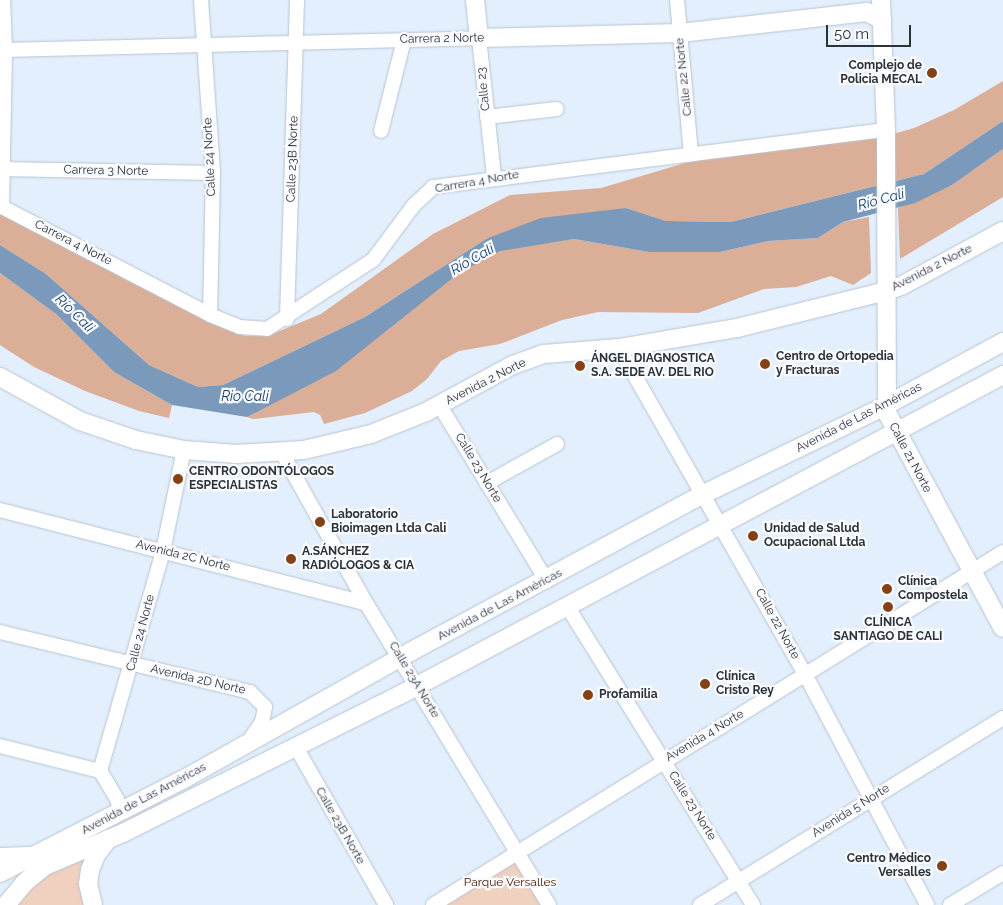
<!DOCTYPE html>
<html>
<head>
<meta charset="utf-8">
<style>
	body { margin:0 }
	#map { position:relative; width:1003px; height:905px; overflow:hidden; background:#e3effc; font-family:Raleway,sans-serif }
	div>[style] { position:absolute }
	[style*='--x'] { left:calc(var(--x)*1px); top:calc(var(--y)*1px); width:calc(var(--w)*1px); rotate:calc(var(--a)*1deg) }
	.green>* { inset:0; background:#f0d0bf }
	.forest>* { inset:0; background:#daae97 }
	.water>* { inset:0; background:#7b99ba }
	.roads { filter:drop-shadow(0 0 1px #b9c4d0) drop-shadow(0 0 1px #b9c4d0) }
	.minor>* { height:14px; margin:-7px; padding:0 7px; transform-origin:7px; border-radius:7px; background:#fff }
	.major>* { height:18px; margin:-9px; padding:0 9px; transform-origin:9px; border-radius:9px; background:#fff }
	.dots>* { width:14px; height:14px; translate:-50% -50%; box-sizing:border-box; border:2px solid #f9fbfe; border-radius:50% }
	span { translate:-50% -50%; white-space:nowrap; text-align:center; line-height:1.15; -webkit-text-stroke:4.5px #f9fbfe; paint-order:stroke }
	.street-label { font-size:12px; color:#2d3237 }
	.poi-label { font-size:12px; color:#2d3237; font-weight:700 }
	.right { translate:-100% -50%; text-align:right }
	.left { translate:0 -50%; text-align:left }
	.park-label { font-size:12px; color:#492005 }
	.water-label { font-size:14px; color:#123f6b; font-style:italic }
	.scale { position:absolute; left:826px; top:25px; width:85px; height:22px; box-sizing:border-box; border:2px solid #2d3237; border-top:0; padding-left:6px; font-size:15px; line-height:18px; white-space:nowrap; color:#2d3237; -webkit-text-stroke:4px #f9fbfe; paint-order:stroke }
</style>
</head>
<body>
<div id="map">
	<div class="green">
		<div style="clip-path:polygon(108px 839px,84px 905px,6px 905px,14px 894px)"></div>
		<div style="clip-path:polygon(516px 852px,549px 905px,433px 905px)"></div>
	</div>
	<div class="forest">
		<div style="clip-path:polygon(1003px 81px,1003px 121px,924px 174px,731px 222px,666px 221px,626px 208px,486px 239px,365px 317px,223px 385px,198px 387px,149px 365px,46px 274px,0 245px,0 213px,207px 320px,245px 336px,270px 335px,321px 314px,433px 234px,510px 195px,601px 188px,695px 160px,886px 136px,914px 128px,954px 110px)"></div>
		<div style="clip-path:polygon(1003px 149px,1003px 197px,900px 259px,898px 208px,952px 185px)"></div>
		<div style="clip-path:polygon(869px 217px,871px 273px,853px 285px,831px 276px,796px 287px,764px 289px,698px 313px,598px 312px,562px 320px,500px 344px,459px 351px,441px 361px,427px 379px,412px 391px,365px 413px,324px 424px,320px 415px,314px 412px,253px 419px,247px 417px,297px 390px,459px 272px,500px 250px,574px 239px,649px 252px,720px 252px,768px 241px,818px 238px,843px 222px)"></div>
		<div style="clip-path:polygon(0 273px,56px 314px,114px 372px,172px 405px,169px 418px,139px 411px,85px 391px,34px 367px,0 345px)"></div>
	</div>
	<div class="water">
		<div style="clip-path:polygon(1003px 121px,1003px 149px,952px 185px,915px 203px,843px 222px,818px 238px,768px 241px,720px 252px,649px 252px,574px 239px,500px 251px,459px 273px,336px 371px,247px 417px,172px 405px,114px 372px,56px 314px,0 273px,0 245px,46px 274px,149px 365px,198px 387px,223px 385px,365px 317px,486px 239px,541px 218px,626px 208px,666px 221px,731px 222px,924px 174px)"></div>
	</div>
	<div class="roads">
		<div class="minor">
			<div style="--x:201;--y:0;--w:173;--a:86"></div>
			<div style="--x:213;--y:173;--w:142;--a:91.2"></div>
			<div style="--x:677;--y:0;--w:155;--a:84.8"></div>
			<div style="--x:0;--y:50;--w:479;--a:-1.4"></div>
			<div style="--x:479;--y:38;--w:140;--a:83.8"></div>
			<div style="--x:487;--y:117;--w:70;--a:-6.5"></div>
			<div style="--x:381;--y:131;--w:94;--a:-75.8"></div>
			<div style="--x:0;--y:169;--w:213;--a:1.1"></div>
			<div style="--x:0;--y:206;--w:237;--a:27.4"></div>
			<div style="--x:210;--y:315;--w:32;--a:22"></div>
			<div style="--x:240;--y:327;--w:27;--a:4"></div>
			<div style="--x:267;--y:329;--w:126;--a:-33.1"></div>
			<div style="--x:373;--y:260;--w:69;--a:-53.3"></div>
			<div style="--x:414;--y:205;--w:26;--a:-43"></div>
			<div style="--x:433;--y:187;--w:457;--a:-7.2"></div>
			<div style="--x:2;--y:207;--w:158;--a:-88.9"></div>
			<div style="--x:5;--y:49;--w:49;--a:-92.3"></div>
			<div style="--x:287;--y:319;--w:319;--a:-88.2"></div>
			<div style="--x:619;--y:348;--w:378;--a:60.3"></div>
			<div style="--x:806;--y:676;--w:259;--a:62.1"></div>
			<div style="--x:440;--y:406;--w:205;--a:58.6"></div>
			<div style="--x:282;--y:453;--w:172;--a:60.8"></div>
			<div style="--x:366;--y:603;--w:353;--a:58.8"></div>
			<div style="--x:487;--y:483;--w:80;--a:-29.1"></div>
			<div style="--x:0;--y:510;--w:378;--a:14.3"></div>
			<div style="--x:567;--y:606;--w:352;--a:58.1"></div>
			<div style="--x:0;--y:632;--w:257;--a:13.5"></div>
			<div style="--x:250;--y:692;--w:21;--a:45"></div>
			<div style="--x:265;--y:707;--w:15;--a:101"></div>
			<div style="--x:262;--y:722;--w:24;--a:125"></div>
			<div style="--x:0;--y:746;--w:103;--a:14"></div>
			<div style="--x:296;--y:747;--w:182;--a:60.3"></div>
			<div style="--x:120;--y:810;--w:11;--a:-105"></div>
			<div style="--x:117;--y:799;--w:33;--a:-121"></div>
			<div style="--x:100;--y:771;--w:229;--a:-74"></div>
			<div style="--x:163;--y:551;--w:103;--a:-78.3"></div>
			<div style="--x:433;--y:905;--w:670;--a:-31.77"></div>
			<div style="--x:700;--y:905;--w:356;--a:-31.7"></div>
			<div style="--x:950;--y:905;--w:62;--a:-31.1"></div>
		</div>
		<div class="major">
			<div style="--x:475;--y:0;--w:38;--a:84"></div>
			<div style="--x:479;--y:38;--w:201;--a:-1.4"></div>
			<div style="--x:680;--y:33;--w:188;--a:-6.4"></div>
			<div style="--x:867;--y:12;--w:17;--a:28"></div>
			<div style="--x:881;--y:0;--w:130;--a:87.8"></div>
			<div style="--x:886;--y:130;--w:283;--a:89.8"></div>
			<div style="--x:887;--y:413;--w:244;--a:61.7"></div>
			<div style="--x:0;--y:377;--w:91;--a:28.8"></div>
			<div style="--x:80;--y:421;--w:59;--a:18.7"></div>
			<div style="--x:136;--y:440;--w:49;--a:11.8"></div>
			<div style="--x:184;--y:450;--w:53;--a:4.3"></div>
			<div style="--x:237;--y:454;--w:67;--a:-3.4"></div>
			<div style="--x:304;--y:450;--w:69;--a:-13.4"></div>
			<div style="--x:371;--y:434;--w:59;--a:-21.8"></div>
			<div style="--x:426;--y:412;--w:99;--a:-28.4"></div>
			<div style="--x:513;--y:365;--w:33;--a:-20"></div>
			<div style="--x:544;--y:354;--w:75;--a:-4.6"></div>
			<div style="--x:619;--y:348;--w:120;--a:-9.6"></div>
			<div style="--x:737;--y:328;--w:154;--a:-13.9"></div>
			<div style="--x:886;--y:291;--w:18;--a:-19"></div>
			<div style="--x:903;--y:285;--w:114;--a:-28.4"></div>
			<div style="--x:0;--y:857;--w:29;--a:-2"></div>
			<div style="--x:0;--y:873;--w:207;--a:-27.1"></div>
			<div style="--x:184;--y:779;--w:259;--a:-29.3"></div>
			<div style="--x:410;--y:652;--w:334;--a:-28.3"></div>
			<div style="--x:704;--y:494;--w:201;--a:-25.9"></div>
			<div style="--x:885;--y:406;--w:134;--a:-28.5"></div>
			<div style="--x:6;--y:905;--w:30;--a:-50"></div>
			<div style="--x:25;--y:882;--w:26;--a:-39"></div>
			<div style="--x:45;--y:866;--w:87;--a:-23"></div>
			<div style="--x:125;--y:832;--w:307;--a:-26.5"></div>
			<div style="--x:400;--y:695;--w:683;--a:-27.95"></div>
			<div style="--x:93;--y:905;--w:22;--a:-103"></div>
			<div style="--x:88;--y:884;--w:14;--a:-82"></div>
			<div style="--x:90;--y:870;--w:16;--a:-68"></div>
			<div style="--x:96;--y:855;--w:20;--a:-53"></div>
		</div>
	</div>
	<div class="dots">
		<div style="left:932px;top:73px;background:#844114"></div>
		<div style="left:765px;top:364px;background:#844114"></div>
		<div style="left:580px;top:366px;background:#844114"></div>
		<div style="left:178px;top:479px;background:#844114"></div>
		<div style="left:320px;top:522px;background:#844114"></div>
		<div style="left:753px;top:536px;background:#844114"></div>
		<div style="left:291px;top:559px;background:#844114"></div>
		<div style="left:887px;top:589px;background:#844114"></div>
		<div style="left:888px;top:607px;background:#844114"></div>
		<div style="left:705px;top:684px;background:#844114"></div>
		<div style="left:588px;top:695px;background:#844114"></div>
		<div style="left:942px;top:866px;background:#844114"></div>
	</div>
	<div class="street-label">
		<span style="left:442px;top:39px;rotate:-1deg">Carrera 2 Norte</span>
		<span style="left:684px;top:77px;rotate:-96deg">Calle 22 Norte</span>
		<span style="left:484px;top:89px;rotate:-96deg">Calle 23</span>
		<span style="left:210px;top:157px;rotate:-93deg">Calle 24 Norte</span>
		<span style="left:293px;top:159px;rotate:-88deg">Calle 23B Norte</span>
		<span style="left:106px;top:171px;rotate:1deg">Carrera 3 Norte</span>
		<span style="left:477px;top:182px;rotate:-10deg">Carrera 4 Norte</span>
		<span style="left:73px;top:243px;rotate:27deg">Carrera 4 Norte</span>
		<span style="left:932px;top:268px;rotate:-27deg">Avenida 2 Norte</span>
		<span style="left:486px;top:382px;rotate:-27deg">Avenida 2 Norte</span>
		<span style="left:859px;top:418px;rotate:-27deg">Avenida de Las Américas</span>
		<span style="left:910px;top:458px;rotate:62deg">Calle 21 Norte</span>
		<span style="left:478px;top:468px;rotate:59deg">Calle 23 Norte</span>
		<span style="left:183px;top:556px;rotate:14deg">Avenida 2C Norte</span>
		<span style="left:500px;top:605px;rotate:-28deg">Avenida de Las Américas</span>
		<span style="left:777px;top:624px;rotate:61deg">Calle 22 Norte</span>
		<span style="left:141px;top:633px;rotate:-75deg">Calle 24 Norte</span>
		<span style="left:198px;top:680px;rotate:13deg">Avenida 2D Norte</span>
		<span style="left:414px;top:680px;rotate:59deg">Calle 23A Norte</span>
		<span style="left:705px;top:736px;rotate:-31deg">Avenida 4 Norte</span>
		<span style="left:144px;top:799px;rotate:-28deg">Avenida de Las Américas</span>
		<span style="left:692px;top:806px;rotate:58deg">Calle 23 Norte</span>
		<span style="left:851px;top:811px;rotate:-32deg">Avenida 5 Norte</span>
		<span style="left:340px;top:826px;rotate:60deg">Calle 23B Norte</span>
	</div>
	<div class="poi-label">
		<span class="right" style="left:922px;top:73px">Complejo de<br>Policia MECAL</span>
		<span class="left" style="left:776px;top:364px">Centro de Ortopedia<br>y Fracturas</span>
		<span class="left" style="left:591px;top:366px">ÁNGEL DIAGNOSTICA<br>S.A. SEDE AV. DEL RIO</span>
		<span class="left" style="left:189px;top:479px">CENTRO ODONTÓLOGOS<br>ESPECIALISTAS</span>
		<span class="left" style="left:331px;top:522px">Laboratorio<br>Bioimagen Ltda Cali</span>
		<span class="left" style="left:764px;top:536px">Unidad de Salud<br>Ocupacional Ltda</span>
		<span class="left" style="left:302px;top:559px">A.SÁNCHEZ<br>RADIÓLOGOS &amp; CIA</span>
		<span class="left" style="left:898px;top:589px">Clínica<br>Compostela</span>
		<span style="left:888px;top:630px">CLÍNICA<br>SANTIAGO DE CALI</span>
		<span class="left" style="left:716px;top:684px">Clínica<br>Cristo Rey</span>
		<span class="left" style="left:599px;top:695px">Profamilia</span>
		<span class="right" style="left:931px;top:866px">Centro Médico<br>Versalles</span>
	</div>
	<div class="park-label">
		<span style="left:510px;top:883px">Parque Versalles</span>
	</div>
	<div class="water-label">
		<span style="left:881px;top:199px;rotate:-15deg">Río Cali</span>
		<span style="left:472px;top:259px;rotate:-30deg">Río Cali</span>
		<span style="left:75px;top:313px;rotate:44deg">Río Cali</span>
		<span style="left:245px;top:396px">Rio Cali</span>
	</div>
	<div class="scale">50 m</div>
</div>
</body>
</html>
